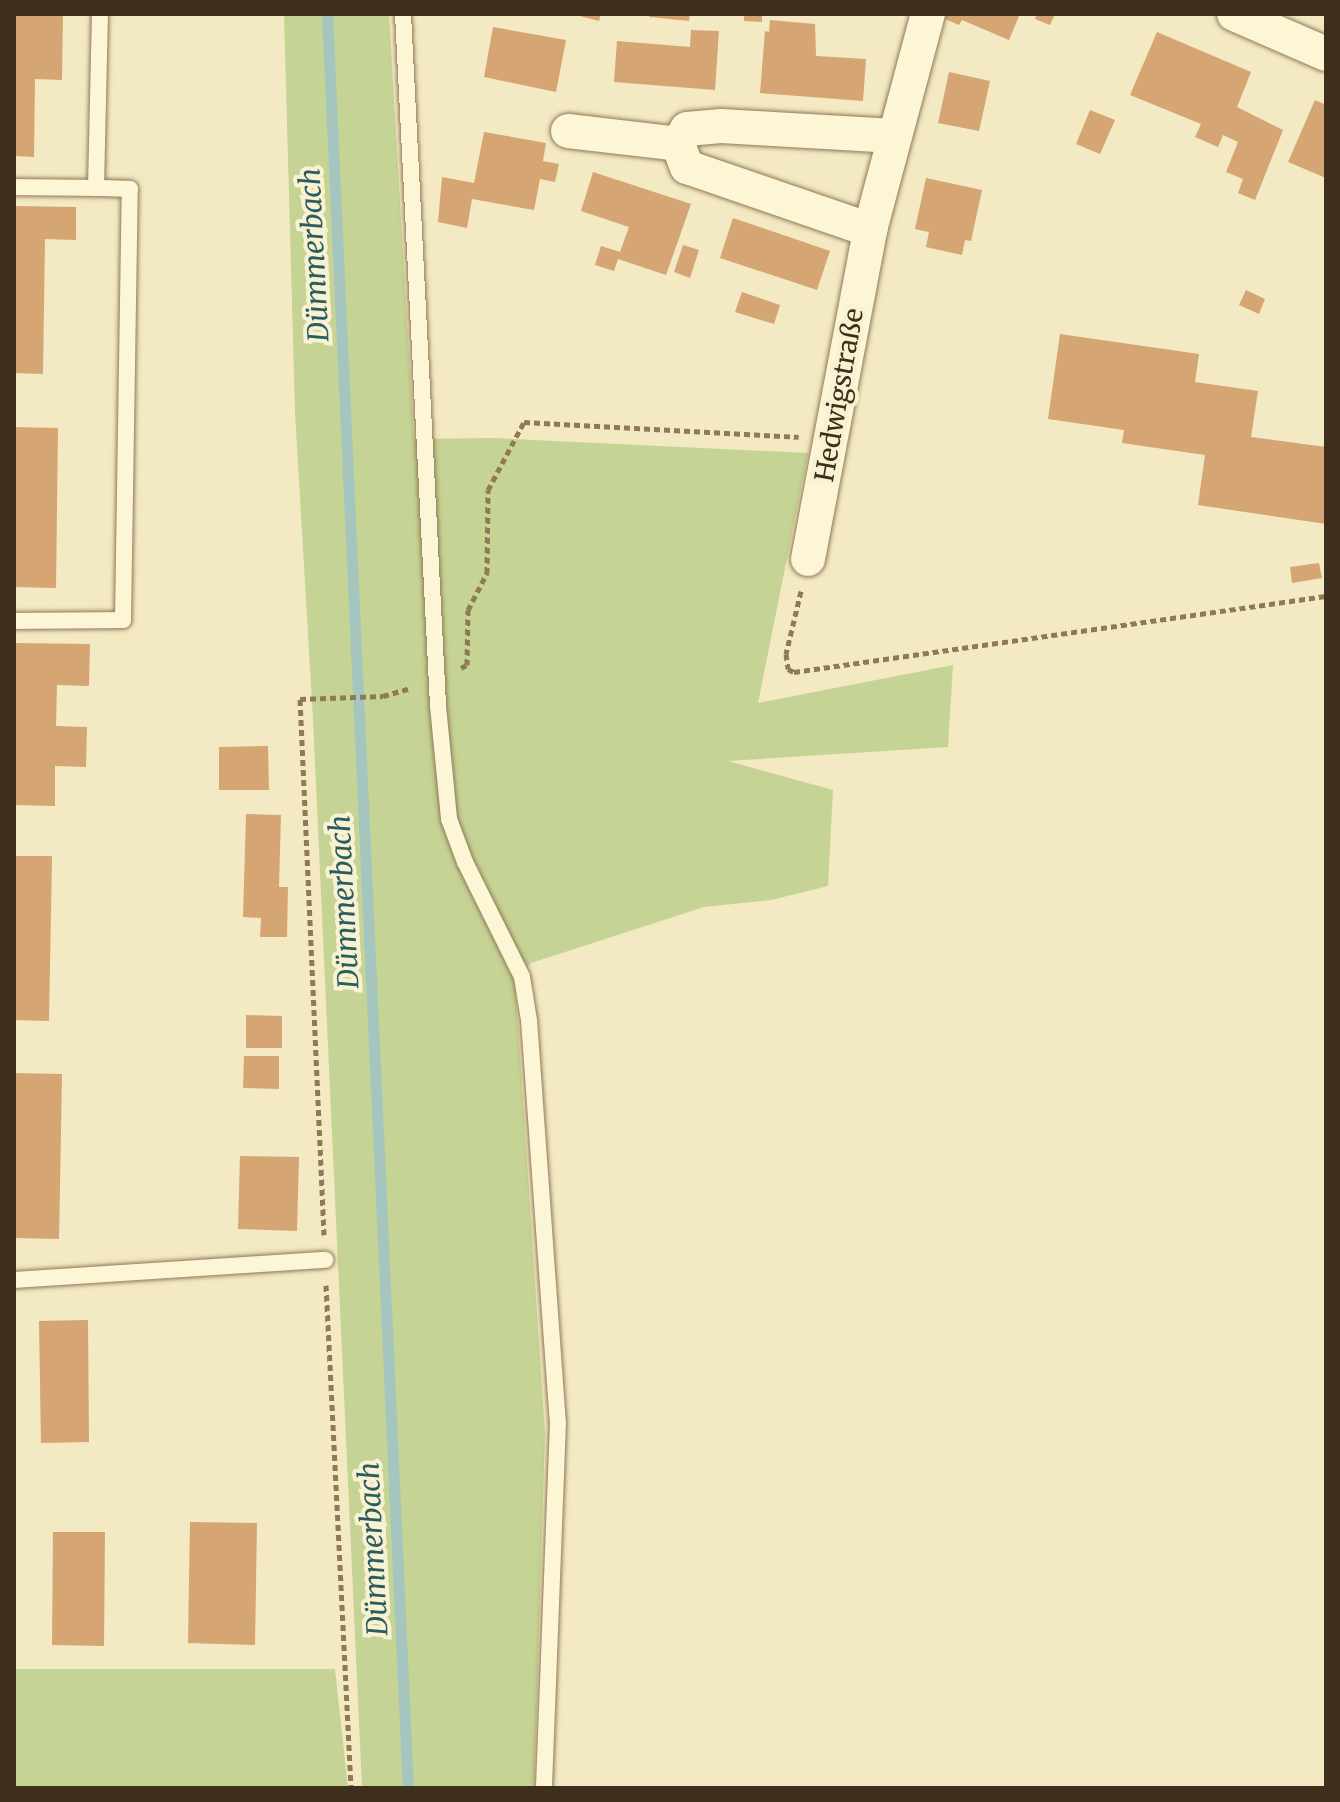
<!DOCTYPE html>
<html>
<head>
<meta charset="utf-8">
<style>
	body { margin:0 }
	#map { position:relative; width:1340px; height:1802px; overflow:hidden; background:#f3e9c2; font-family:Merriweather,serif }
	div>[style] { position:absolute }
	[style*='--x'] { left:calc(var(--x)*1px); top:calc(var(--y)*1px); width:calc(var(--w)*1px); rotate:calc(var(--a)*1deg) }
	.green>* { inset:0; background:#c5d394 }
	.stream>* { height:11px; margin:-5.5px; padding:0 5.5px; transform-origin:5.5px; border-radius:5.5px; background:#a5c5bf }
	.building>* { inset:0; background:#d5a573 }
	.path>* { height:5px; margin-top:-2.5px; transform-origin:0; background:repeating-linear-gradient(90deg,#8f7a56 0 6px,transparent 0 10px) }
	.roads { filter:drop-shadow(0 0 2px #8f7a56) drop-shadow(0 0 2px #8f7a56) }
	.lane>* { height:16px; margin:-8px; padding:0 8px; transform-origin:8px; border-radius:8px; background:#fcf5d6 }
	.street>* { height:34px; margin:-17px; padding:0 17px; transform-origin:17px; border-radius:17px; background:#fcf5d6 }
	span { translate:-50% -50%; white-space:nowrap; text-align:center; line-height:1.15; -webkit-text-stroke:8px #f9f2d2; paint-order:stroke }
	.street-label { font-size:26px; color:#3d2f1c }
	.water-label { font-size:28px; color:#2a5d5f; font-style:italic }
	.frame { position:absolute; inset:0; border:16px solid #3d2f1c; pointer-events:none }
</style>
</head>
<body>
<div id="map">
	<div class="green">
		<div style="clip-path:polygon(284px 14px,389px 14px,414px 439px,494px 438px,808px 453px,758px 703px,953px 665px,948px 747px,728px 761px,833px 790px,828px 886px,771px 900px,704px 907px,531px 963px,515px 980px,545px 1433px,534px 1788px,362px 1788px,313px 719px,295px 412px)"></div>
		<div style="clip-path:polygon(14px 1669px,335px 1669px,348px 1788px,14px 1788px)"></div>
	</div>
	<div class="stream">
		<div style="--x:327;--y:14;--w:1776;--a:87.39"></div>
	</div>
	<div class="building">
		<div style="clip-path:polygon(14px 14px,63px 14px,62px 80px,35px 79px,34px 157px,14px 156px)"></div>
		<div style="clip-path:polygon(572px 14px,601px 14px,599px 21px)"></div>
		<div style="clip-path:polygon(650px 14px,690px 14px,689px 21px,649px 17px)"></div>
		<div style="clip-path:polygon(744px 14px,762px 14px,762px 22px,744px 21px)"></div>
		<div style="clip-path:polygon(947px 14px,1020px 14px,1009px 40px,962px 20px,959px 25px,945px 19px)"></div>
		<div style="clip-path:polygon(1037px 14px,1055px 14px,1050px 25px,1035px 19px)"></div>
		<div style="clip-path:polygon(770px 20px,815px 24px,816px 56px,866px 59px,863px 101px,760px 93px,765px 31px,769px 32px)"></div>
		<div style="clip-path:polygon(493px 27px,566px 40px,556px 92px,484px 77px)"></div>
		<div style="clip-path:polygon(691px 30px,719px 31px,715px 90px,614px 82px,617px 41px,690px 47px)"></div>
		<div style="clip-path:polygon(1157px 32px,1251px 72px,1237px 107px,1283px 130px,1255px 200px,1238px 193px,1243px 179px,1226px 172px,1238px 142px,1223px 135px,1218px 147px,1195px 137px,1201px 124px,1130px 95px)"></div>
		<div style="clip-path:polygon(949px 72px,990px 81px,979px 131px,938px 123px)"></div>
		<div style="clip-path:polygon(1315px 100px,1326px 105px,1326px 178px,1288px 162px)"></div>
		<div style="clip-path:polygon(1090px 110px,1115px 120px,1100px 154px,1076px 144px)"></div>
		<div style="clip-path:polygon(484px 132px,546px 143px,543px 161px,559px 164px,555px 182px,540px 179px,534px 210px,472px 199px,467px 228px,438px 222px,442px 177px,474px 183px)"></div>
		<div style="clip-path:polygon(593px 172px,691px 204px,666px 275px,618px 259px,614px 271px,595px 265px,601px 246px,620px 252px,629px 227px,581px 211px)"></div>
		<div style="clip-path:polygon(926px 178px,982px 190px,971px 241px,965px 240px,962px 255px,926px 247px,929px 232px,915px 229px)"></div>
		<div style="clip-path:polygon(14px 206px,76px 207px,76px 240px,45px 239px,43px 374px,14px 373px)"></div>
		<div style="clip-path:polygon(733px 218px,830px 251px,817px 290px,720px 258px)"></div>
		<div style="clip-path:polygon(683px 245px,699px 250px,690px 278px,674px 272px)"></div>
		<div style="clip-path:polygon(1246px 290px,1265px 299px,1259px 314px,1239px 305px)"></div>
		<div style="clip-path:polygon(742px 292px,780px 305px,774px 324px,735px 312px)"></div>
		<div style="clip-path:polygon(1060px 334px,1199px 354px,1195px 382px,1258px 391px,1251px 437px,1326px 447px,1326px 524px,1198px 505px,1205px 455px,1122px 443px,1124px 430px,1048px 419px)"></div>
		<div style="clip-path:polygon(14px 427px,58px 428px,56px 588px,14px 587px)"></div>
		<div style="clip-path:polygon(1319px 563px,1322px 578px,1292px 583px,1290px 567px)"></div>
		<div style="clip-path:polygon(14px 643px,90px 644px,89px 686px,57px 685px,56px 726px,87px 727px,86px 767px,55px 766px,55px 806px,14px 805px)"></div>
		<div style="clip-path:polygon(268px 746px,269px 790px,219px 790px,219px 747px)"></div>
		<div style="clip-path:polygon(246px 814px,281px 815px,279px 887px,288px 887px,287px 937px,260px 937px,261px 918px,243px 917px)"></div>
		<div style="clip-path:polygon(14px 856px,52px 856px,49px 1021px,14px 1020px)"></div>
		<div style="clip-path:polygon(246px 1015px,282px 1016px,282px 1048px,246px 1048px)"></div>
		<div style="clip-path:polygon(244px 1056px,279px 1056px,279px 1089px,243px 1088px)"></div>
		<div style="clip-path:polygon(14px 1073px,62px 1074px,59px 1239px,14px 1238px)"></div>
		<div style="clip-path:polygon(240px 1156px,299px 1157px,297px 1231px,238px 1229px)"></div>
		<div style="clip-path:polygon(88px 1320px,89px 1442px,41px 1443px,39px 1321px)"></div>
		<div style="clip-path:polygon(190px 1522px,257px 1523px,255px 1645px,188px 1643px)"></div>
		<div style="clip-path:polygon(53px 1532px,105px 1532px,104px 1646px,52px 1645px)"></div>
	</div>
	<div class="path">
		<div style="--x:801;--y:591;--w:65;--a:103.4"></div>
		<div style="--x:786;--y:654;--w:15;--a:82"></div>
		<div style="--x:788;--y:669;--w:7;--a:27"></div>
		<div style="--x:794;--y:672;--w:537;--a:-8.13"></div>
		<div style="--x:461;--y:668;--w:7;--a:-27"></div>
		<div style="--x:467;--y:665;--w:55;--a:-89"></div>
		<div style="--x:468;--y:610;--w:42;--a:-62.8"></div>
		<div style="--x:487;--y:573;--w:83;--a:-89.3"></div>
		<div style="--x:488;--y:490;--w:77;--a:-62.1"></div>
		<div style="--x:524;--y:422;--w:275;--a:3.1"></div>
		<div style="--x:324;--y:1235;--w:537;--a:-92.56"></div>
		<div style="--x:300;--y:699;--w:83;--a:-2.1"></div>
		<div style="--x:383;--y:696;--w:29;--a:-16"></div>
		<div style="--x:326;--y:1285;--w:504;--a:87.15"></div>
	</div>
	<div class="roads">
		<div class="lane">
			<div style="--x:403;--y:14;--w:693;--a:87.1"></div>
			<div style="--x:438;--y:706;--w:114;--a:84.4"></div>
			<div style="--x:449;--y:819;--w:46;--a:69.6"></div>
			<div style="--x:465;--y:862;--w:128;--a:63.6"></div>
			<div style="--x:522;--y:977;--w:44;--a:80.8"></div>
			<div style="--x:529;--y:1020;--w:403;--a:85.9"></div>
			<div style="--x:558;--y:1422;--w:366;--a:92.2"></div>
			<div style="--x:14;--y:187;--w:82;--a:0.7"></div>
			<div style="--x:96;--y:188;--w:174;--a:-88.7"></div>
			<div style="--x:14;--y:621;--w:109;--a:-0.5"></div>
			<div style="--x:123;--y:620;--w:431;--a:-89.1"></div>
			<div style="--x:130;--y:189;--w:34;--a:-178"></div>
			<div style="--x:14;--y:1280;--w:312;--a:-3.7"></div>
		</div>
		<div class="street">
			<div style="--x:1234;--y:14;--w:100;--a:23.5"></div>
			<div style="--x:568;--y:131;--w:111;--a:6.7"></div>
			<div style="--x:678;--y:144;--w:17;--a:-59"></div>
			<div style="--x:687;--y:129;--w:34;--a:-5"></div>
			<div style="--x:721;--y:126;--w:174;--a:3.3"></div>
			<div style="--x:678;--y:144;--w:25;--a:69"></div>
			<div style="--x:687;--y:167;--w:194;--a:19"></div>
			<div style="--x:808;--y:559;--w:335;--a:-79.3"></div>
			<div style="--x:870;--y:230;--w:224;--a:-75"></div>
		</div>
	</div>
	<div class="street-label">
		<span style="left:839px;top:395px;rotate:-80deg">Hedwigstraße</span>
	</div>
	<div class="water-label">
		<span style="left:314px;top:255px;rotate:-93deg">Dümmerbach</span>
		<span style="left:344px;top:902px;rotate:-93deg">Dümmerbach</span>
		<span style="left:373px;top:1549px;rotate:-93deg">Dümmerbach</span>
	</div>
	<div class="frame"></div>
</div>
</body>
</html>
